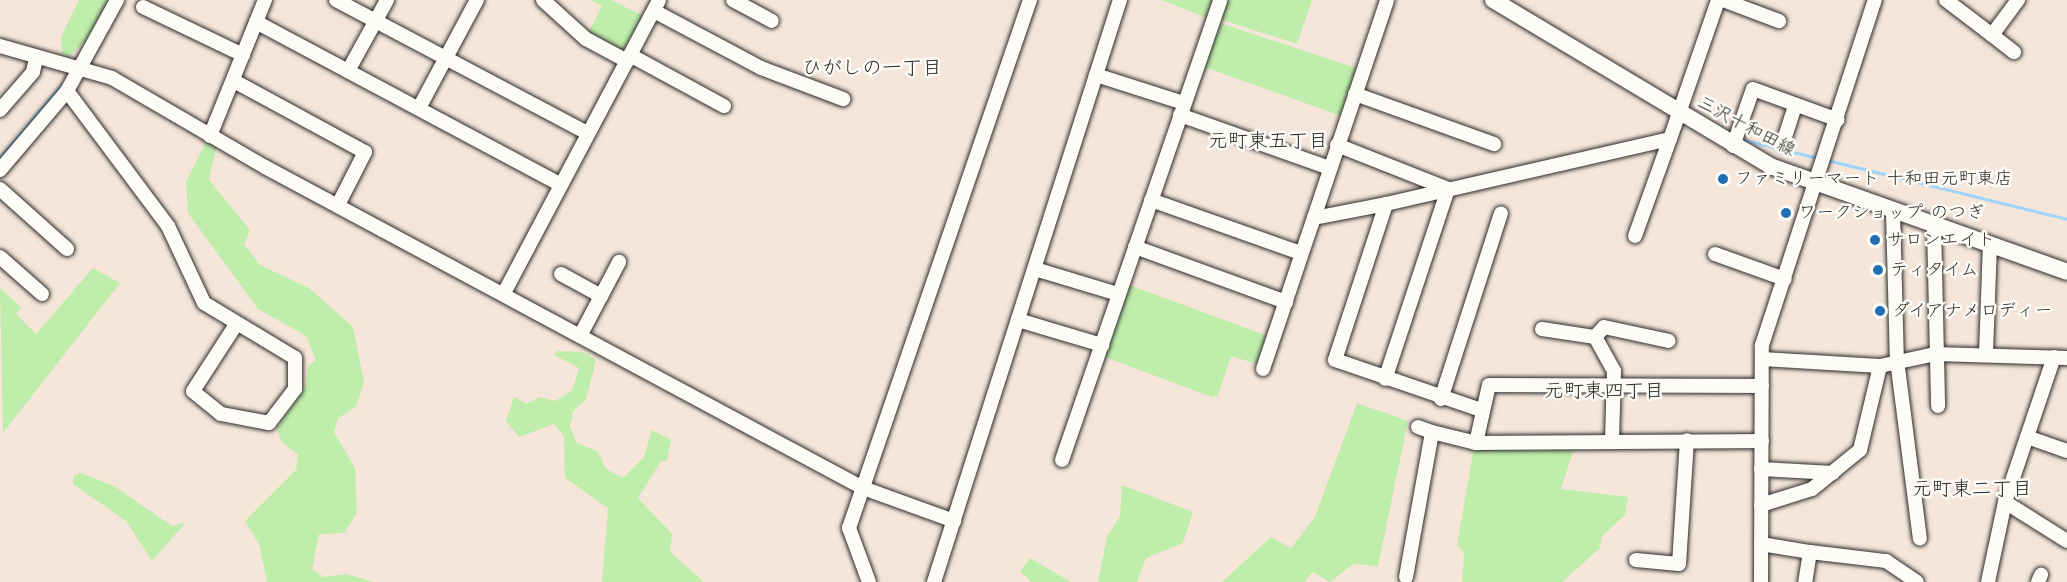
<!DOCTYPE html>
<html>
<head>
<meta charset="utf-8">
<style>
	body { margin:0 }
	#map { position:relative; width:2067px; height:582px; overflow:hidden; background:#f5e6d9; font-family:"Architects Daughter","Klee One",sans-serif }
	div>[style] { position:absolute }
	[style*='--x'] { left:calc(var(--x)*1px); top:calc(var(--y)*1px); width:calc(var(--w)*1px); rotate:calc(var(--a)*1deg) }
	.green>* { inset:0; background:#bfedab }
	.stream>* { height:3px; margin:-1.5px; padding:0 1.5px; transform-origin:1.5px; border-radius:1.5px; background:#9dd5fd }
	.roads { filter:drop-shadow(0 0 2px #2b2b2b) drop-shadow(0 0 2px #2b2b2b) }
	.minor>* { height:14px; margin:-7px; padding:0 7px; transform-origin:7px; border-radius:7px; background:#fdfcf7 }
	.major>* { height:16px; margin:-8px; padding:0 8px; transform-origin:8px; border-radius:8px; background:#fdfcf7 }
	.dots>* { width:16px; height:16px; translate:-50% -50%; box-sizing:border-box; border:3px solid #fdfcf7; border-radius:50% }
	span { translate:-50% -50%; white-space:nowrap; text-align:center; line-height:1.15; -webkit-text-stroke:5px #fdfcf7; paint-order:stroke }
	.street-label { font-size:18px; color:#2b2b2b }
	.poi-label { font-size:18px; color:#2b2b2b }
	.left { translate:0 -50%; text-align:left }
	.neighbourhood-label { font-size:20px; color:#2b2b2b }
</style>
</head>
<body>
<div id="map">
	<div class="green">
		<div style="clip-path:polygon(79px 0,109px 0,89px 37px,69px 57px,62px 53px,61px 37px)"></div>
		<div style="clip-path:polygon(591px 0,611px 0,643px 16px,622px 53px,588px 33px,602px 6px)"></div>
		<div style="clip-path:polygon(1162px 0,1213px 0,1207px 18px)"></div>
		<div style="clip-path:polygon(1224px 0,1312px 0,1297px 44px,1217px 18px)"></div>
		<div style="clip-path:polygon(1217px 22px,1359px 69px,1341px 116px,1202px 66px)"></div>
		<div style="clip-path:polygon(206px 142px,217px 144px,209px 180px,250px 230px,244px 244px,260px 265px,309px 288px,353px 327px,364px 382px,356px 407px,338px 418px,334px 432px,355px 468px,357px 513px,344px 533px,319px 534px,312px 569px,324px 577px,346px 574px,374px 582px,267px 582px,259px 544px,245px 521px,296px 470px,298px 455px,281px 441px,277px 428px,305px 387px,308px 366px,316px 360px,306px 336px,258px 309px,188px 213px,186px 182px)"></div>
		<div style="clip-path:polygon(93px 268px,120px 283px,3px 433px,0 288px,21px 307px,16px 314px,36px 334px)"></div>
		<div style="clip-path:polygon(1129px 285px,1268px 336px,1257px 364px,1231px 356px,1218px 395px,1212px 397px,1102px 356px)"></div>
		<div style="clip-path:polygon(557px 351px,582px 352px,596px 360px,586px 400px,573px 411px,570px 426px,576px 442px,598px 452px,606px 469px,623px 478px,644px 457px,652px 430px,671px 440px,667px 461px,661px 461px,638px 498px,672px 534px,670px 552px,704px 582px,602px 582px,608px 508px,565px 478px,564px 436px,554px 424px,519px 437px,506px 421px,514px 397px,527px 404px,540px 397px,555px 401px,572px 391px,579px 368px,554px 355px)"></div>
		<div style="clip-path:polygon(1357px 403px,1408px 421px,1378px 566px,1353px 564px,1330px 582px,1313px 572px,1304px 582px,1222px 582px,1271px 537px,1291px 548px,1315px 517px)"></div>
		<div style="clip-path:polygon(1575px 445px,1561px 489px,1628px 497px,1625px 515px,1602px 536px,1600px 548px,1562px 582px,1462px 582px,1464px 553px,1457px 545px,1474px 447px)"></div>
		<div style="clip-path:polygon(81px 473px,114px 486px,172px 526px,186px 522px,152px 561px,126px 521px,73px 484px,74px 475px)"></div>
		<div style="clip-path:polygon(1122px 485px,1193px 512px,1183px 543px,1146px 558px,1137px 582px,1098px 582px,1107px 537px,1120px 516px)"></div>
		<div style="clip-path:polygon(1030px 558px,1047px 568px,1071px 582px,1032px 582px,1020px 572px)"></div>
	</div>
	<div class="stream">
		<div style="--x:1741;--y:139;--w:79;--a:13.9"></div>
		<div style="--x:0;--y:157;--w:96;--a:-49.7"></div>
		<div style="--x:1827;--y:160;--w:247;--a:13.8"></div>
	</div>
	<div class="roads">
		<div class="minor">
			<div style="--x:336;--y:0;--w:284;--a:27.9"></div>
			<div style="--x:543;--y:0;--w:58;--a:42.2"></div>
			<div style="--x:586;--y:39;--w:47;--a:28.2"></div>
			<div style="--x:733;--y:0;--w:44;--a:28.3"></div>
			<div style="--x:1723;--y:0;--w:60;--a:20.6"></div>
			<div style="--x:1946;--y:0;--w:58;--a:37.3"></div>
			<div style="--x:1992;--y:35;--w:44;--a:-53.4"></div>
			<div style="--x:143;--y:7;--w:111;--a:25.6"></div>
			<div style="--x:654;--y:11;--w:121;--a:28"></div>
			<div style="--x:761;--y:68;--w:88;--a:20.7"></div>
			<div style="--x:256;--y:22;--w:344;--a:28.1"></div>
			<div style="--x:1992;--y:35;--w:28;--a:38"></div>
			<div style="--x:0;--y:46;--w:116;--a:15.9"></div>
			<div style="--x:112;--y:78;--w:177;--a:30.2"></div>
			<div style="--x:265;--y:167;--w:679;--a:28.23"></div>
			<div style="--x:863;--y:488;--w:97;--a:19.9"></div>
			<div style="--x:630;--y:55;--w:107;--a:28.5"></div>
			<div style="--x:348;--y:71;--w:81;--a:-61.2"></div>
			<div style="--x:1096;--y:75;--w:92;--a:17.7"></div>
			<div style="--x:234;--y:81;--w:149;--a:28.5"></div>
			<div style="--x:365;--y:152;--w:59;--a:117"></div>
			<div style="--x:67;--y:91;--w:169;--a:53.2"></div>
			<div style="--x:168;--y:226;--w:85;--a:64.9"></div>
			<div style="--x:204;--y:303;--w:106;--a:31.1"></div>
			<div style="--x:295;--y:358;--w:31;--a:90"></div>
			<div style="--x:295;--y:389;--w:43;--a:127.4"></div>
			<div style="--x:269;--y:423;--w:49;--a:-169.4"></div>
			<div style="--x:221;--y:414;--w:36;--a:-141"></div>
			<div style="--x:193;--y:391;--w:77;--a:-57.1"></div>
			<div style="--x:1355;--y:94;--w:148;--a:19.8"></div>
			<div style="--x:419;--y:108;--w:123;--a:-61.8"></div>
			<div style="--x:0;--y:110;--w:50;--a:-49"></div>
			<div style="--x:33;--y:72;--w:14;--a:-78"></div>
			<div style="--x:1180;--y:115;--w:159;--a:19.5"></div>
			<div style="--x:210;--y:136;--w:147;--a:-68"></div>
			<div style="--x:1783;--y:143;--w:40;--a:-72"></div>
			<div style="--x:1337;--y:145;--w:119;--a:21.6"></div>
			<div style="--x:1448;--y:189;--w:200;--a:108.3"></div>
			<div style="--x:1733;--y:146;--w:60;--a:-70.7"></div>
			<div style="--x:1753;--y:89;--w:90;--a:20"></div>
			<div style="--x:0;--y:170;--w:104;--a:-49.7"></div>
			<div style="--x:67;--y:91;--w:104;--a:-61.2"></div>
			<div style="--x:0;--y:189;--w:90;--a:41.8"></div>
			<div style="--x:1151;--y:200;--w:159;--a:19.5"></div>
			<div style="--x:1386;--y:204;--w:291;--a:-12.9"></div>
			<div style="--x:1670;--y:139;--w:147;--a:-70.9"></div>
			<div style="--x:1893;--y:212;--w:148;--a:88.5"></div>
			<div style="--x:1897;--y:360;--w:180;--a:82.7"></div>
			<div style="--x:1314;--y:218;--w:73;--a:-11"></div>
			<div style="--x:1386;--y:204;--w:164;--a:108.1"></div>
			<div style="--x:1335;--y:360;--w:154;--a:18.9"></div>
			<div style="--x:1934;--y:225;--w:181;--a:88.7"></div>
			<div style="--x:1635;--y:236;--w:103;--a:-70.2"></div>
			<div style="--x:1135;--y:247;--w:161;--a:20"></div>
			<div style="--x:1715;--y:254;--w:74;--a:19.7"></div>
			<div style="--x:0;--y:257;--w:56;--a:41.4"></div>
			<div style="--x:1035;--y:269;--w:87;--a:16.8"></div>
			<div style="--x:561;--y:274;--w:46;--a:28.8"></div>
			<div style="--x:504;--y:293;--w:331;--a:-62.1"></div>
			<div style="--x:1018;--y:320;--w:88;--a:16.6"></div>
			<div style="--x:1542;--y:329;--w:54;--a:8.6"></div>
			<div style="--x:580;--y:336;--w:84;--a:-62.2"></div>
			<div style="--x:1986;--y:353;--w:108;--a:-87.9"></div>
			<div style="--x:2054;--y:357;--w:153;--a:108.7"></div>
			<div style="--x:2005;--y:502;--w:73;--a:32.2"></div>
			<div style="--x:1762;--y:359;--w:118;--a:3.4"></div>
			<div style="--x:1880;--y:366;--w:56;--a:-12.3"></div>
			<div style="--x:1935;--y:354;--w:132;--a:1.7"></div>
			<div style="--x:1263;--y:369;--w:389;--a:-71.4"></div>
			<div style="--x:1441;--y:399;--w:195;--a:-72.1"></div>
			<div style="--x:1418;--y:427;--w:15;--a:20"></div>
			<div style="--x:2027;--y:437;--w:42;--a:19.3"></div>
			<div style="--x:1612;--y:440;--w:69;--a:-88.3"></div>
			<div style="--x:1614;--y:371;--w:39;--a:-119"></div>
			<div style="--x:1595;--y:337;--w:13;--a:-48"></div>
			<div style="--x:1604;--y:327;--w:66;--a:12.2"></div>
			<div style="--x:1762;--y:441;--w:286;--a:179.6"></div>
			<div style="--x:1476;--y:443;--w:59;--a:-77.4"></div>
			<div style="--x:1489;--y:385;--w:273;--a:0.2"></div>
			<div style="--x:1062;--y:460;--w:486;--a:-71"></div>
			<div style="--x:1761;--y:469;--w:72;--a:3.2"></div>
			<div style="--x:1761;--y:505;--w:53;--a:-17.4"></div>
			<div style="--x:1812;--y:489;--w:62;--a:-39.1"></div>
			<div style="--x:1860;--y:450;--w:86;--a:-76.6"></div>
			<div style="--x:1761;--y:544;--w:50;--a:9.3"></div>
			<div style="--x:1810;--y:552;--w:30;--a:99"></div>
			<div style="--x:1810;--y:552;--w:77;--a:6.8"></div>
			<div style="--x:1886;--y:561;--w:37;--a:34"></div>
			<div style="--x:1636;--y:560;--w:43;--a:5.3"></div>
			<div style="--x:1679;--y:564;--w:124;--a:-86.3"></div>
			<div style="--x:1406;--y:577;--w:147;--a:-79.8"></div>
			<div style="--x:1432;--y:432;--w:45;--a:14"></div>
			<div style="--x:869;--y:582;--w:58;--a:-110.3"></div>
			<div style="--x:849;--y:528;--w:558;--a:-71.08"></div>
			<div style="--x:934;--y:582;--w:611;--a:-72.28"></div>
			<div style="--x:1761;--y:582;--w:237;--a:-89.8"></div>
			<div style="--x:1762;--y:345;--w:363;--a:-71.9"></div>
			<div style="--x:1988;--y:582;--w:82;--a:-78"></div>
			<div style="--x:2038;--y:582;--w:8;--a:-67"></div>
		</div>
		<div class="major">
			<div style="--x:1493;--y:0;--w:323;--a:30.9"></div>
			<div style="--x:1770;--y:166;--w:315;--a:19.6"></div>
		</div>
	</div>
	<div class="dots">
		<div style="left:1723px;top:179px;background:#1f6fb2"></div>
		<div style="left:1786px;top:213px;background:#1f6fb2"></div>
		<div style="left:1875px;top:240px;background:#1f6fb2"></div>
		<div style="left:1878px;top:270px;background:#1f6fb2"></div>
		<div style="left:1880px;top:311px;background:#1f6fb2"></div>
	</div>
	<div class="street-label">
		<span style="left:1746px;top:127px;rotate:28deg">三沢十和田線</span>
	</div>
	<div class="poi-label">
		<span class="left" style="left:1735px;top:179px">ファミリーマート 十和田元町東店</span>
		<span class="left" style="left:1798px;top:213px">ワークショップ のつぎ</span>
		<span class="left" style="left:1887px;top:240px">サロンエイト</span>
		<span class="left" style="left:1890px;top:270px">ティタイム</span>
		<span class="left" style="left:1892px;top:311px">ダイアナメロディー</span>
	</div>
	<div class="neighbourhood-label">
		<span style="left:872px;top:68px">ひがしの一丁目</span>
		<span style="left:1268px;top:141px">元町東五丁目</span>
		<span style="left:1604px;top:391px">元町東四丁目</span>
		<span style="left:1972px;top:489px">元町東二丁目</span>
	</div>
</div>
</body>
</html>
